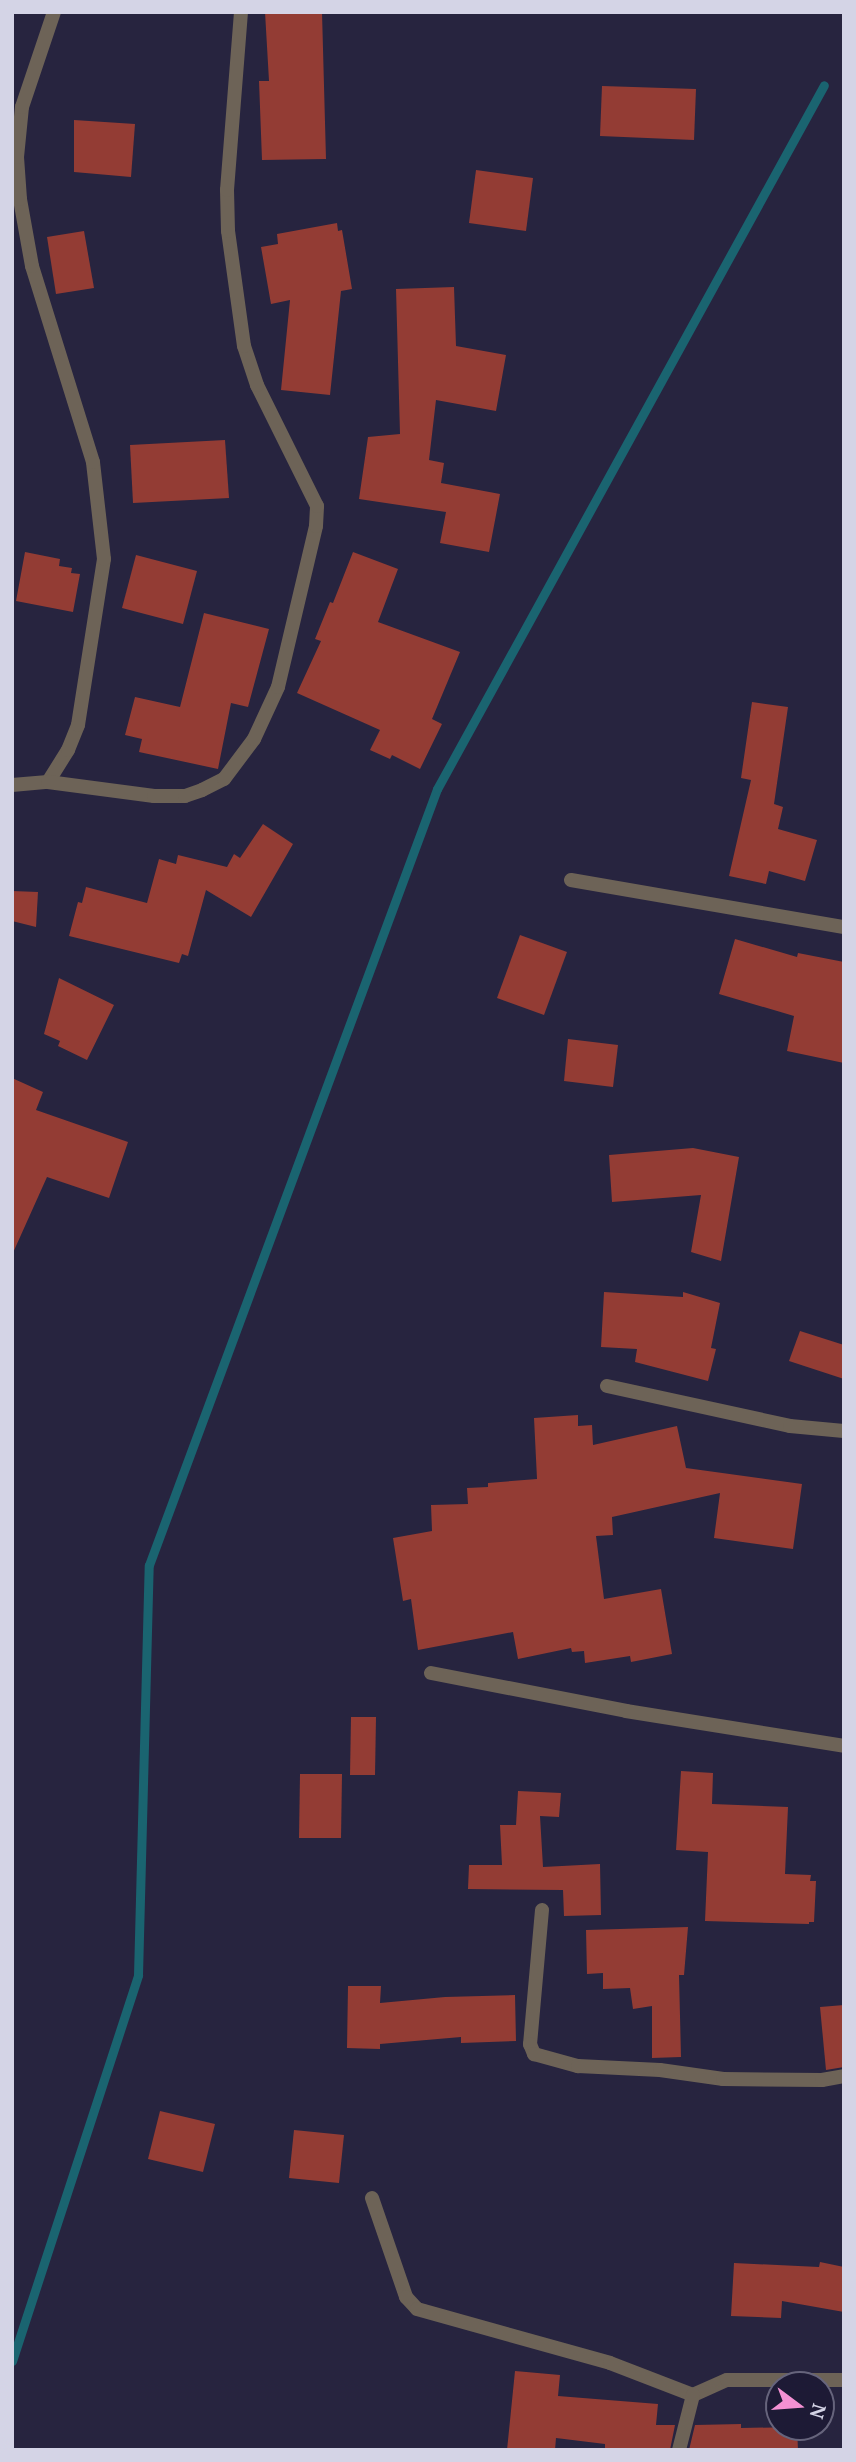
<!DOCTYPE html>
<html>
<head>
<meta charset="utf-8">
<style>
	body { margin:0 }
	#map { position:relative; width:856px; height:2462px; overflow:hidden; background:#27243f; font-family:"PT Serif",serif }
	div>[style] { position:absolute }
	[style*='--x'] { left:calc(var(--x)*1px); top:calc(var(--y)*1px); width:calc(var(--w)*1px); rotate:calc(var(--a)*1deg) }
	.stream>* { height:9px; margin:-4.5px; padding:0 4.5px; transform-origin:4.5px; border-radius:4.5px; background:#1a6470 }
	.building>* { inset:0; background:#933c34 }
	.minor>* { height:14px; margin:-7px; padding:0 7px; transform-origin:7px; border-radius:7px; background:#6d6357 }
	span { translate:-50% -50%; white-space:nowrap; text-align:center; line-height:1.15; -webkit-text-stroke:6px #1d1a35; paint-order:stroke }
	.frame { position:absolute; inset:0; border:14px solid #d4d4e6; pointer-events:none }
	.north { position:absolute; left:765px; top:2371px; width:70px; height:70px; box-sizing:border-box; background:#1d1a35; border:2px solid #66647c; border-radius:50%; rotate:106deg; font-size:19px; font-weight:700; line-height:28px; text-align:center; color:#d4d4e6 }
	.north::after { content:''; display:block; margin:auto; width:24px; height:32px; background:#f491d3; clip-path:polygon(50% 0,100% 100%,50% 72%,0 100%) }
</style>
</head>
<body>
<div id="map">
	<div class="stream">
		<div style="--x:12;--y:2361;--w:406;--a:-71.9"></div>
		<div style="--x:138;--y:1975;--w:410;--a:-88.5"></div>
		<div style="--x:149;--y:1565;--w:828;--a:-69.64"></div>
		<div style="--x:437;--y:789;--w:803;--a:-61.2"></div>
	</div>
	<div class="building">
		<div style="clip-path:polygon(265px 12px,322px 12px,326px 159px,262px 160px,259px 81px,269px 81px)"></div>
		<div style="clip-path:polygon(602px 86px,696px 89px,694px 140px,600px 136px)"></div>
		<div style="clip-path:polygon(74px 120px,135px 124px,131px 177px,74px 172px)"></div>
		<div style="clip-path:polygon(476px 170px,533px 178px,526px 231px,469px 223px)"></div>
		<div style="clip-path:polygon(337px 223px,338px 231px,342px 230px,352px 289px,341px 291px,330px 395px,281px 390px,290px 300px,271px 304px,261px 247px,278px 244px,277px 234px)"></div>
		<div style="clip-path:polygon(84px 231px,94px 288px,56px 294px,47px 237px)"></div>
		<div style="clip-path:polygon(454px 287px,456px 346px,506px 355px,496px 411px,436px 400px,429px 460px,444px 463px,441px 483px,500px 494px,489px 552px,440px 543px,446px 512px,359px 499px,368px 437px,400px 434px,396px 289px)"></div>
		<div style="clip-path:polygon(225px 440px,229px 498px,133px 503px,130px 445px)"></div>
		<div style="clip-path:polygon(25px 552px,60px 559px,59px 566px,72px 568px,71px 573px,80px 574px,73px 612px,16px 601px)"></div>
		<div style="clip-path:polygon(353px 552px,398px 569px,378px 622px,460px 652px,432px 719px,442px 724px,420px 769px,392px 755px,390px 759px,370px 750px,380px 730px,297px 693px,321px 641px,315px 639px,330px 602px,333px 603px)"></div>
		<div style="clip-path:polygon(136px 555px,197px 571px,183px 624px,122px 608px)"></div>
		<div style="clip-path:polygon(204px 613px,269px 629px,248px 707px,231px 703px,218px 769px,139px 752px,142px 739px,125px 735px,135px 697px,180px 707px)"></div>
		<div style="clip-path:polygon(752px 702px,788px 707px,774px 804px,783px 807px,778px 829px,817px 840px,805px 881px,769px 871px,766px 884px,729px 876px,751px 780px,741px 778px)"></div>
		<div style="clip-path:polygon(263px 824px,293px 844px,251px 917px,206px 890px,188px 956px,182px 954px,179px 963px,69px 936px,78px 902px,82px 903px,86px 887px,147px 903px,159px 859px,176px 864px,178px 855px,227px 867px,234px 854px,240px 858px)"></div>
		<div style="clip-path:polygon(12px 891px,38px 892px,36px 927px,12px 921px)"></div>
		<div style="clip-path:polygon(520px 935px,567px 952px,544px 1015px,497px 998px)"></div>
		<div style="clip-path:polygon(735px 939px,797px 957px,798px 953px,844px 962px,844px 1063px,787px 1051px,794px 1016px,719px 994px)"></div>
		<div style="clip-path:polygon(59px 978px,114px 1005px,87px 1060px,58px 1046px,60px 1041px,44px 1034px)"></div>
		<div style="clip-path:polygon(568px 1039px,618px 1045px,613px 1087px,564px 1081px)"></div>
		<div style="clip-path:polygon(12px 1078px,43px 1092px,36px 1110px,128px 1142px,109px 1198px,47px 1177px,12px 1255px)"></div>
		<div style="clip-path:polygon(693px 1148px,739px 1157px,721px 1261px,691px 1252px,701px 1195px,612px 1202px,609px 1155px)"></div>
		<div style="clip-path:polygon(604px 1292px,683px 1297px,683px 1292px,720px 1303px,711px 1348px,716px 1349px,708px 1381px,635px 1362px,637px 1349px,601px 1347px)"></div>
		<div style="clip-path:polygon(800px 1331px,844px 1345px,844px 1379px,789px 1361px)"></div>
		<div style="clip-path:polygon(578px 1415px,578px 1426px,592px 1425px,593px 1445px,677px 1426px,686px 1468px,802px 1484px,793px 1549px,714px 1538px,720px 1493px,612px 1517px,613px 1535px,596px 1536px,604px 1599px,661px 1589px,672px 1654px,631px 1662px,630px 1656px,585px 1663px,584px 1651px,572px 1652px,571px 1648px,518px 1659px,513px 1632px,418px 1650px,411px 1599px,403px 1601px,393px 1538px,432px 1531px,431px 1505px,468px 1504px,467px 1488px,488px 1487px,488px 1483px,537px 1479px,534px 1418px)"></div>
		<div style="clip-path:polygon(351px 1717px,376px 1717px,375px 1775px,350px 1775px)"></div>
		<div style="clip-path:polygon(681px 1771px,713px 1773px,712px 1804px,788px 1807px,785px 1874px,811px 1875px,810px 1881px,816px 1881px,814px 1922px,809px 1922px,809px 1924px,705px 1921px,708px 1852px,676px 1850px)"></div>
		<div style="clip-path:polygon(300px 1774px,342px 1774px,341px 1838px,299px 1838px)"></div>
		<div style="clip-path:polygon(518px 1791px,561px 1793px,559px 1817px,540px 1816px,543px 1867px,600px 1864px,601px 1915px,564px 1916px,563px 1890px,468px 1889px,469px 1865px,502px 1865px,500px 1825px,516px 1825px)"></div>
		<div style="clip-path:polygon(688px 1927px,684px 1975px,679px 1975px,681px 2057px,652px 2058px,652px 2006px,633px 2009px,630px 1988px,603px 1989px,603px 1973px,587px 1974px,586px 1930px)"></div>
		<div style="clip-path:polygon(348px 1986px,381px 1986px,380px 2003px,445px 1997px,515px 1995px,516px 2041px,461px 2043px,461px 2037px,380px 2044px,380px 2049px,347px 2048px)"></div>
		<div style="clip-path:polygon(844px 2005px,844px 2067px,826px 2070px,820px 2007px)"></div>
		<div style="clip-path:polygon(160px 2111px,215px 2124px,203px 2172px,148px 2159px)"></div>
		<div style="clip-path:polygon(294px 2130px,344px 2135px,339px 2183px,289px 2178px)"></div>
		<div style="clip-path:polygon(820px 2262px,844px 2267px,844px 2312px,782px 2301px,781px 2318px,731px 2316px,734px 2263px,819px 2267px)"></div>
		<div style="clip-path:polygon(515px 2371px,560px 2375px,558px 2396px,658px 2404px,656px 2425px,675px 2425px,670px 2450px,605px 2450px,605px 2444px,556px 2438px,555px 2450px,507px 2450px)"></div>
		<div style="clip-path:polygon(741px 2424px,741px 2428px,797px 2427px,798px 2450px,689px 2450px,695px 2425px)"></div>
	</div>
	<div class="minor">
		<div style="--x:48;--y:782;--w:38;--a:-58"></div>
		<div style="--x:68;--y:750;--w:27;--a:-68"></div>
		<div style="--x:78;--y:725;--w:168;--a:-81.1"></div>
		<div style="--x:104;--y:559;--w:98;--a:-96.5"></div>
		<div style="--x:93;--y:462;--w:205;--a:-107.3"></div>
		<div style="--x:32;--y:266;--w:68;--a:-100.2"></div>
		<div style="--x:20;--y:199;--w:42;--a:-94.1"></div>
		<div style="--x:17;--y:157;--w:50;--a:-84.3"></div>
		<div style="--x:22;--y:107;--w:100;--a:-71.4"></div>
		<div style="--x:12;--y:785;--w:36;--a:-5"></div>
		<div style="--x:48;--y:782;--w:107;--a:7.5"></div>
		<div style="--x:154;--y:796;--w:31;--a:0"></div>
		<div style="--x:185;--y:796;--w:18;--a:-19"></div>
		<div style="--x:202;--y:790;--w:25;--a:-27"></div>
		<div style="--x:224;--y:779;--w:50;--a:-53.1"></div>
		<div style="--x:254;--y:739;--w:57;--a:-65.2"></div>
		<div style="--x:278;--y:687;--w:165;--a:-76.7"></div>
		<div style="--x:316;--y:526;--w:20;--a:-87"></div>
		<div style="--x:317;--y:506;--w:135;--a:-116.4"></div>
		<div style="--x:257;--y:385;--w:41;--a:-108.4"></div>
		<div style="--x:244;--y:346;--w:116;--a:-97.9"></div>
		<div style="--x:228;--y:231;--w:41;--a:-91.4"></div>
		<div style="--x:227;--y:190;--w:179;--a:-85.5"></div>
		<div style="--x:571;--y:880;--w:277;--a:9.8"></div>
		<div style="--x:607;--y:1386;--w:187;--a:12.3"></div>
		<div style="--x:790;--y:1426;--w:54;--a:5.3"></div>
		<div style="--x:431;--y:1673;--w:199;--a:11"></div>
		<div style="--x:626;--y:1711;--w:221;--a:9.1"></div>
		<div style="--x:542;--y:1910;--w:135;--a:95.1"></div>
		<div style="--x:530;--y:2044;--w:11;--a:68"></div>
		<div style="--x:534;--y:2054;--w:46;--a:15.3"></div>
		<div style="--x:578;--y:2066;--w:82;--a:2.8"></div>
		<div style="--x:660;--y:2070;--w:64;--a:8.1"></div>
		<div style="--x:723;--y:2079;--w:99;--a:0.6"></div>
		<div style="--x:822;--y:2080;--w:22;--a:-10"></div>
		<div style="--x:372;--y:2198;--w:105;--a:71"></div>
		<div style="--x:406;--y:2297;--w:16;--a:47"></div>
		<div style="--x:417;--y:2309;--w:200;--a:15.6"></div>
		<div style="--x:610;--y:2363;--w:89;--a:21.1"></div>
		<div style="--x:693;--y:2395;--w:37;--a:-24"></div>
		<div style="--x:727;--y:2380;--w:117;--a:0"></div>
		<div style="--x:679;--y:2450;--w:57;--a:-75.7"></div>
	</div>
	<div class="frame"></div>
	<div class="north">N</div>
</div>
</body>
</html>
